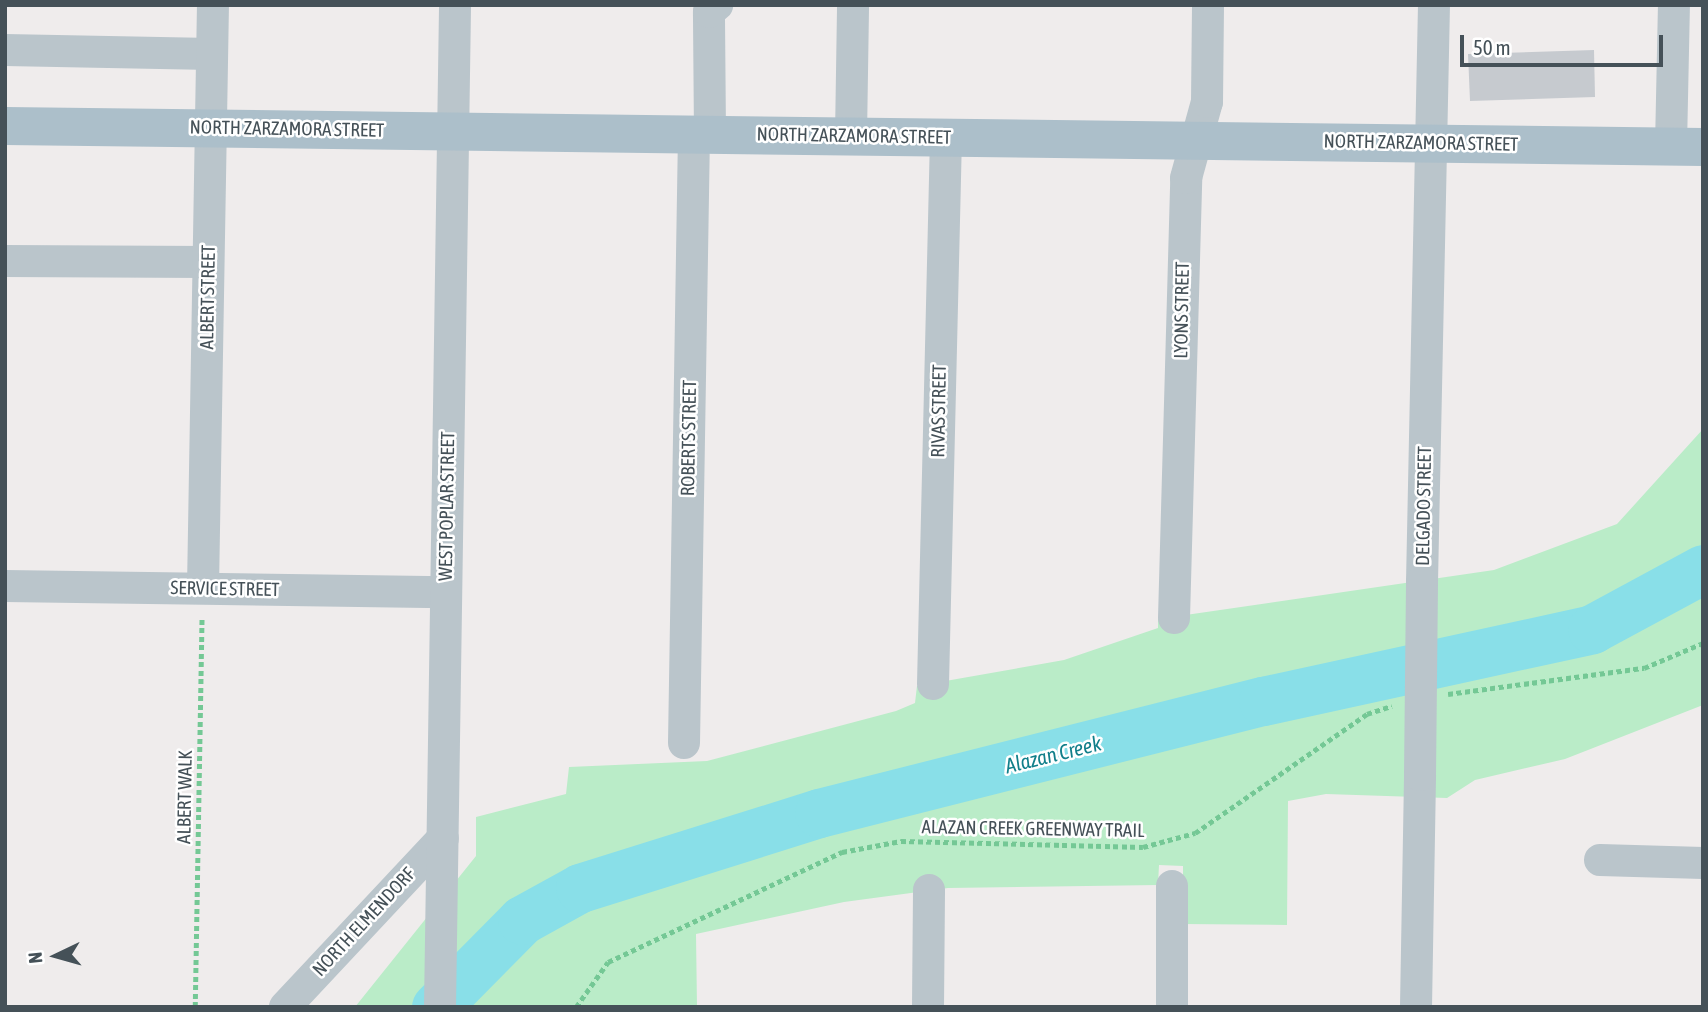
<!DOCTYPE html>
<html>
<head>
<meta charset="utf-8">
<style>
	body { margin:0 }
	#map { position:relative; width:1708px; height:1012px; overflow:hidden; background:#efecec; font-family:"Asap Condensed",sans-serif }
	div>[style] { position:absolute }
	[style*='--x'] { left:calc(var(--x)*1px); top:calc(var(--y)*1px); width:calc(var(--w)*1px); rotate:calc(var(--a)*1deg) }
	.green>* { inset:0; background:#baecc8 }
	.river>* { height:49px; margin:-24.5px; padding:0 24.5px; transform-origin:24.5px; border-radius:24.5px; background:#89dfe8 }
	.building>* { inset:0; background:#c6cacf }
	.path>* { height:4.5px; margin-top:-2.25px; transform-origin:0; background:repeating-linear-gradient(90deg,#74c895 0 5px,transparent 0 8.5px) }
	.minor>* { height:32px; margin:-16px; padding:0 16px; transform-origin:16px; border-radius:16px; background:#bac5cb }
	.major>* { height:38px; margin:-19px; padding:0 19px; transform-origin:19px; border-radius:19px; background:#acbfca }
	.minor-bridge>* { height:32px; margin:-16px; padding:0 16px; transform-origin:16px; border-radius:16px; background:#bac5cb }
	span { translate:-50% -50%; white-space:nowrap; text-align:center; line-height:1.15; -webkit-text-stroke:5px #fff; paint-order:stroke }
	.street-label { font-size:19px; color:#455158 }
	.water-label { font-size:21px; color:#117f8a; font-style:italic }
	.frame { position:absolute; inset:0; border:7px solid #455158; pointer-events:none }
	.north { position:absolute; left:21px; top:921px; width:70px; height:70px; -webkit-text-stroke:5px #fff; paint-order:stroke; rotate:265deg; font-size:19px; font-weight:700; line-height:28px; text-align:center; color:#455158 }
	.north::after { content:''; display:block; margin:auto; width:24px; height:32px; background:#455158; clip-path:polygon(50% 0,100% 100%,50% 72%,0 100%) }
	.scale { position:absolute; left:1460px; top:35px; width:203px; height:32px; box-sizing:border-box; border:4px solid #455158; border-top:0; padding-left:9px; font-size:21px; line-height:24px; white-space:nowrap; color:#455158; -webkit-text-stroke:5px #fff; paint-order:stroke }
</style>
</head>
<body>
<div id="map">
	<div class="green">
		<div style="clip-path:polygon(1703px 429px,1703px 705px,1565px 759px,1475px 780px,1447px 798px,1326px 794px,1288px 801px,1287px 925px,1183px 924px,1183px 866px,1159px 865px,1158px 885px,948px 888px,844px 902px,696px 934px,697px 1007px,355px 1007px,476px 856px,476px 817px,566px 794px,569px 767px,707px 761px,896px 711px,915px 703px,917px 686px,1064px 660px,1158px 628px,1158px 619px,1494px 570px,1617px 524px)"></div>
	</div>
	<div class="river">
		<div style="--x:436;--y:1007;--w:122;--a:-45.3"></div>
		<div style="--x:522;--y:920;--w:66;--a:-28.9"></div>
		<div style="--x:580;--y:888;--w:250;--a:-17.4"></div>
		<div style="--x:819;--y:813;--w:458;--a:-14.2"></div>
		<div style="--x:1263;--y:701;--w:337;--a:-12.3"></div>
		<div style="--x:1592;--y:629;--w:126;--a:-28.4"></div>
	</div>
	<div class="building">
		<div style="clip-path:polygon(1594px 50px,1595px 97px,1470px 101px,1468px 54px)"></div>
	</div>
	<div class="path">
		<div style="--x:1448;--y:694;--w:198;--a:-7.6"></div>
		<div style="--x:1644;--y:668;--w:64;--a:-23"></div>
		<div style="--x:195;--y:1007;--w:390;--a:-89"></div>
		<div style="--x:576;--y:1007;--w:55;--a:-54.6"></div>
		<div style="--x:608;--y:962;--w:259;--a:-25.2"></div>
		<div style="--x:842;--y:852;--w:60;--a:-10.6"></div>
		<div style="--x:901;--y:841;--w:242;--a:1.4"></div>
		<div style="--x:1143;--y:847;--w:54;--a:-15.1"></div>
		<div style="--x:1195;--y:833;--w:209;--a:-34.7"></div>
		<div style="--x:1367;--y:714;--w:26;--a:-18"></div>
	</div>
	<div class="minor">
		<div style="--x:5;--y:50;--w:207;--a:1.1"></div>
		<div style="--x:710;--y:134;--w:122;--a:-90.5"></div>
		<div style="--x:709;--y:12;--w:11;--a:-41"></div>
		<div style="--x:851;--y:136;--w:131;--a:-89.1"></div>
		<div style="--x:1671;--y:146;--w:141;--a:-88.8"></div>
		<div style="--x:5;--y:261;--w:203;--a:0.3"></div>
		<div style="--x:1422;--y:582;--w:577;--a:-88.81"></div>
		<div style="--x:5;--y:586;--w:440;--a:0.8"></div>
		<div style="--x:203;--y:588;--w:583;--a:-89.02"></div>
		<div style="--x:1174;--y:618;--w:440;--a:-88.4"></div>
		<div style="--x:1186;--y:178;--w:79;--a:-74.6"></div>
		<div style="--x:1207;--y:102;--w:97;--a:-89.4"></div>
		<div style="--x:933;--y:684;--w:547;--a:-88.64"></div>
		<div style="--x:684;--y:743;--w:609;--a:-89.06"></div>
		<div style="--x:1600;--y:860;--w:103;--a:1.7"></div>
		<div style="--x:285;--y:1007;--w:231;--a:-46.9"></div>
		<div style="--x:440;--y:1007;--w:1002;--a:-89.14"></div>
		<div style="--x:928;--y:1007;--w:117;--a:-89.5"></div>
		<div style="--x:1172;--y:1007;--w:121;--a:-90"></div>
		<div style="--x:1416;--y:1007;--w:232;--a:-89"></div>
	</div>
	<div class="major">
		<div style="--x:5;--y:126;--w:1698;--a:0.71"></div>
	</div>
	<div class="minor-bridge">
		<div style="--x:1420;--y:775;--w:193;--a:-89.4"></div>
	</div>
	<div class="street-label">
		<span style="left:287px;top:129px;rotate:1deg">NORTH ZARZAMORA STREET</span>
		<span style="left:854px;top:136px;rotate:1deg">NORTH ZARZAMORA STREET</span>
		<span style="left:1421px;top:143px;rotate:1deg">NORTH ZARZAMORA STREET</span>
		<span style="left:208px;top:297px;rotate:-89deg">ALBERT STREET</span>
		<span style="left:1182px;top:310px;rotate:-89deg">LYONS STREET</span>
		<span style="left:939px;top:411px;rotate:-89deg">RIVAS STREET</span>
		<span style="left:689px;top:438px;rotate:-89deg">ROBERTS STREET</span>
		<span style="left:447px;top:506px;rotate:-89deg">WEST POPLAR STREET</span>
		<span style="left:1424px;top:506px;rotate:-89deg">DELGADO STREET</span>
		<span style="left:225px;top:589px;rotate:1deg">SERVICE STREET</span>
		<span style="left:185px;top:797px;rotate:-89deg">ALBERT WALK</span>
		<span style="left:1033px;top:829px;rotate:1deg">ALAZAN CREEK GREENWAY TRAIL</span>
		<span style="left:364px;top:922px;rotate:-47deg">NORTH ELMENDORF</span>
	</div>
	<div class="water-label">
		<span style="left:1053px;top:754px;rotate:-14deg">Alazan Creek</span>
	</div>
	<div class="frame"></div>
	<div class="north">N</div>
	<div class="scale">50 m</div>
</div>
</body>
</html>
